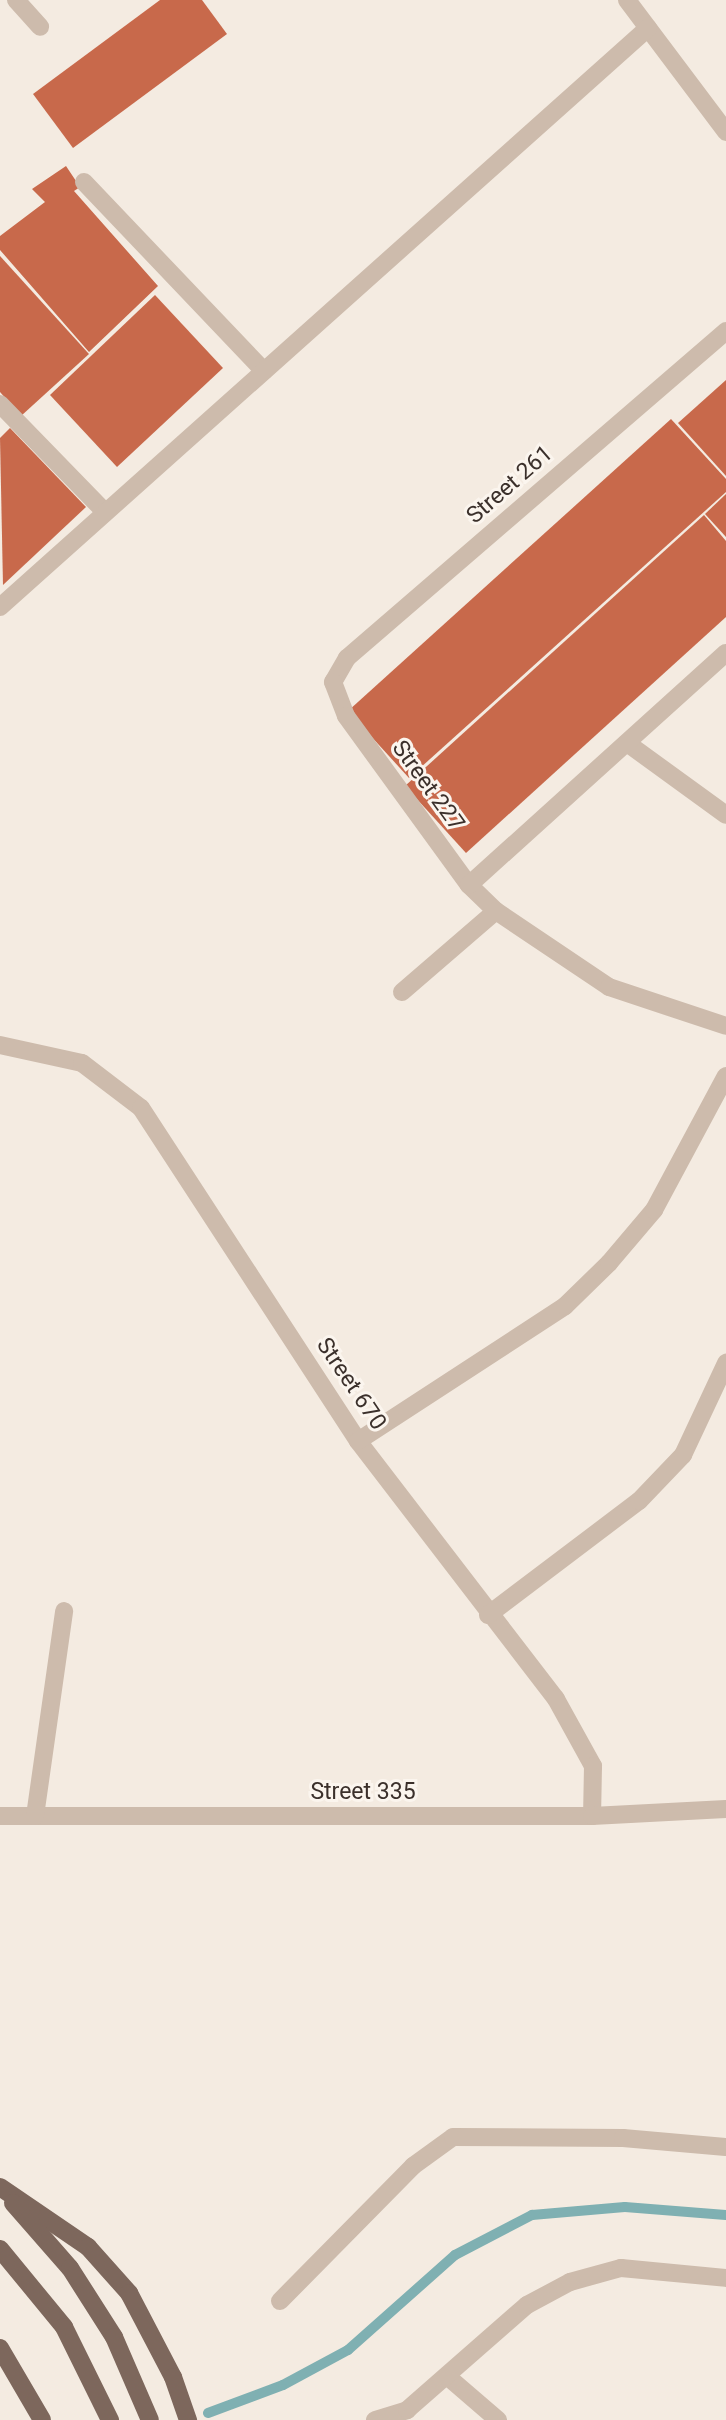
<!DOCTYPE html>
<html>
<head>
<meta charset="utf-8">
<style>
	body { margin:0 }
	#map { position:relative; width:726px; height:2420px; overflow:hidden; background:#f4ebe1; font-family:Roboto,sans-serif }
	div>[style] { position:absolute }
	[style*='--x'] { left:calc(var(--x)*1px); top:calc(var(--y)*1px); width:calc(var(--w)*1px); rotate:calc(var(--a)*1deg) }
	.stream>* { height:10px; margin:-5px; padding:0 5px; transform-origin:5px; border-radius:5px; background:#7fb0b2 }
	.building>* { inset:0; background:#c8694b }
	.minor>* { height:18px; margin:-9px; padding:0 9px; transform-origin:9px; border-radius:9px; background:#cdbbac }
	.major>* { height:18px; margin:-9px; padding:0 9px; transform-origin:9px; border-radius:9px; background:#7d675c }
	span { translate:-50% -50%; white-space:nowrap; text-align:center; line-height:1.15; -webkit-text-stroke:6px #fbf5ee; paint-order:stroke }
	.street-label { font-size:23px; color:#3b302b }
</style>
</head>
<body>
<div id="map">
	<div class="stream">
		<div style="--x:208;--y:2413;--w:80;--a:-20.5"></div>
		<div style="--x:283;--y:2385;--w:74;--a:-28.3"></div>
		<div style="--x:348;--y:2350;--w:143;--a:-41.6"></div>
		<div style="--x:455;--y:2255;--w:87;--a:-27.5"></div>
		<div style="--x:532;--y:2215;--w:93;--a:-4.9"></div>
		<div style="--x:625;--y:2207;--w:101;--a:4.5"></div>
	</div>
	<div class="building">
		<div style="clip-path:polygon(160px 0,202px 0,227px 34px,73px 148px,33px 94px)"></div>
		<div style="clip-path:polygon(66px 166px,80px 187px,74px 191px,158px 286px,89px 352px,0 250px,0 236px,45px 202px,32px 189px)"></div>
		<div style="clip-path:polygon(0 256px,89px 354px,21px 416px,0 392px)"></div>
		<div style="clip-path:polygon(155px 295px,223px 368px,117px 467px,50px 395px)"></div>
		<div style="clip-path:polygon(726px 380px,726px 476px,678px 423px)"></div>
		<div style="clip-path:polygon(671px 419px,726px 479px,726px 492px,409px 778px,348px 711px)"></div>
		<div style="clip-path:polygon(10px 428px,86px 507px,3px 585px,0 438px)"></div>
		<div style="clip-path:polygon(726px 494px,726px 537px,705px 514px)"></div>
		<div style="clip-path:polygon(704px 515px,726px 541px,726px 617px,466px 853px,405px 786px)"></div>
	</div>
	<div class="minor">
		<div style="--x:16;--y:0;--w:36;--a:48"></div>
		<div style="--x:627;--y:0;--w:165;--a:53.1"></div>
		<div style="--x:84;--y:182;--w:261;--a:46.4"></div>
		<div style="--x:726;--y:331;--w:501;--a:139.21"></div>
		<div style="--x:347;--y:658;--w:28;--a:120"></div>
		<div style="--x:333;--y:682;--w:36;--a:69"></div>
		<div style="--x:346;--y:716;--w:209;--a:54"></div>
		<div style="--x:469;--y:885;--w:37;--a:44"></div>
		<div style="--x:496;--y:911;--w:136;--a:33.9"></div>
		<div style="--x:609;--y:987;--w:123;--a:18.4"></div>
		<div style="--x:0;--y:404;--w:151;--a:45.8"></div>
		<div style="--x:0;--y:607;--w:869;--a:-41.78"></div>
		<div style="--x:627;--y:743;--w:122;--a:36"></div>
		<div style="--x:469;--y:885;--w:346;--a:-42.1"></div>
		<div style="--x:402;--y:992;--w:124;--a:-40.8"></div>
		<div style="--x:0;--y:1045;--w:84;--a:12.4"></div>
		<div style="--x:82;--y:1063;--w:74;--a:37.3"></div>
		<div style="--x:141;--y:1108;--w:397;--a:56.9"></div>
		<div style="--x:358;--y:1441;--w:325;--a:52.5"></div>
		<div style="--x:556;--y:1699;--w:77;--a:61.1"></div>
		<div style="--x:593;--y:1766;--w:50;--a:91.1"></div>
		<div style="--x:358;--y:1441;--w:247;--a:-33.1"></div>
		<div style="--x:565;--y:1306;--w:62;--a:-44.3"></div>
		<div style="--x:609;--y:1263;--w:70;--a:-49.7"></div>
		<div style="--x:654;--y:1210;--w:152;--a:-61.8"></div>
		<div style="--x:488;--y:1615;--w:189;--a:-37.1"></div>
		<div style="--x:639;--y:1501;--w:64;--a:-46.3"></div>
		<div style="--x:683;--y:1455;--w:102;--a:-64.9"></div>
		<div style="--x:0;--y:1816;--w:592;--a:0"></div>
		<div style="--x:592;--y:1816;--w:134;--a:-3"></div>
		<div style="--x:35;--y:1816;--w:207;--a:-81.9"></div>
		<div style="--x:280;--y:2301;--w:190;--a:-45.4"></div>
		<div style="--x:413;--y:2166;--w:49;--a:-35.9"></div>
		<div style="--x:453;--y:2137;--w:170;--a:0.3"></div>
		<div style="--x:623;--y:2138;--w:103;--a:5"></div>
		<div style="--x:448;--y:2377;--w:66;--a:40.7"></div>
		<div style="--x:375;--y:2420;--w:34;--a:-17"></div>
		<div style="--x:407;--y:2410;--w:159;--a:-41.2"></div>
		<div style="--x:527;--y:2305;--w:49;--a:-28.1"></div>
		<div style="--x:570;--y:2282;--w:53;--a:-15.4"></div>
		<div style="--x:621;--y:2268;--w:105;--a:5.4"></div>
	</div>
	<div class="major">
		<div style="--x:0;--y:2187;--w:107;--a:34.3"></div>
		<div style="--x:88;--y:2247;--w:62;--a:48.3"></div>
		<div style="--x:129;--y:2293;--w:95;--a:62.4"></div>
		<div style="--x:173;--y:2377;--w:46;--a:70.8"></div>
		<div style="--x:13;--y:2203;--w:86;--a:48.8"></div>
		<div style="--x:70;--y:2268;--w:82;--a:57.5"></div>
		<div style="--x:114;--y:2337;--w:90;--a:66.6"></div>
		<div style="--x:0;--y:2249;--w:101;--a:50.6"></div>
		<div style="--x:64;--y:2327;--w:104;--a:63.7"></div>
		<div style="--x:0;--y:2348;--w:83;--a:59.7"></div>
	</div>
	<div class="street-label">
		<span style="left:510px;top:485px;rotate:-41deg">Street 261</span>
		<span style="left:428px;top:786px;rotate:54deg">Street 227</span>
		<span style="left:351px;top:1384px;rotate:56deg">Street 670</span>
		<span style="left:363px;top:1792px">Street 335</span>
	</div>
</div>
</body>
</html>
